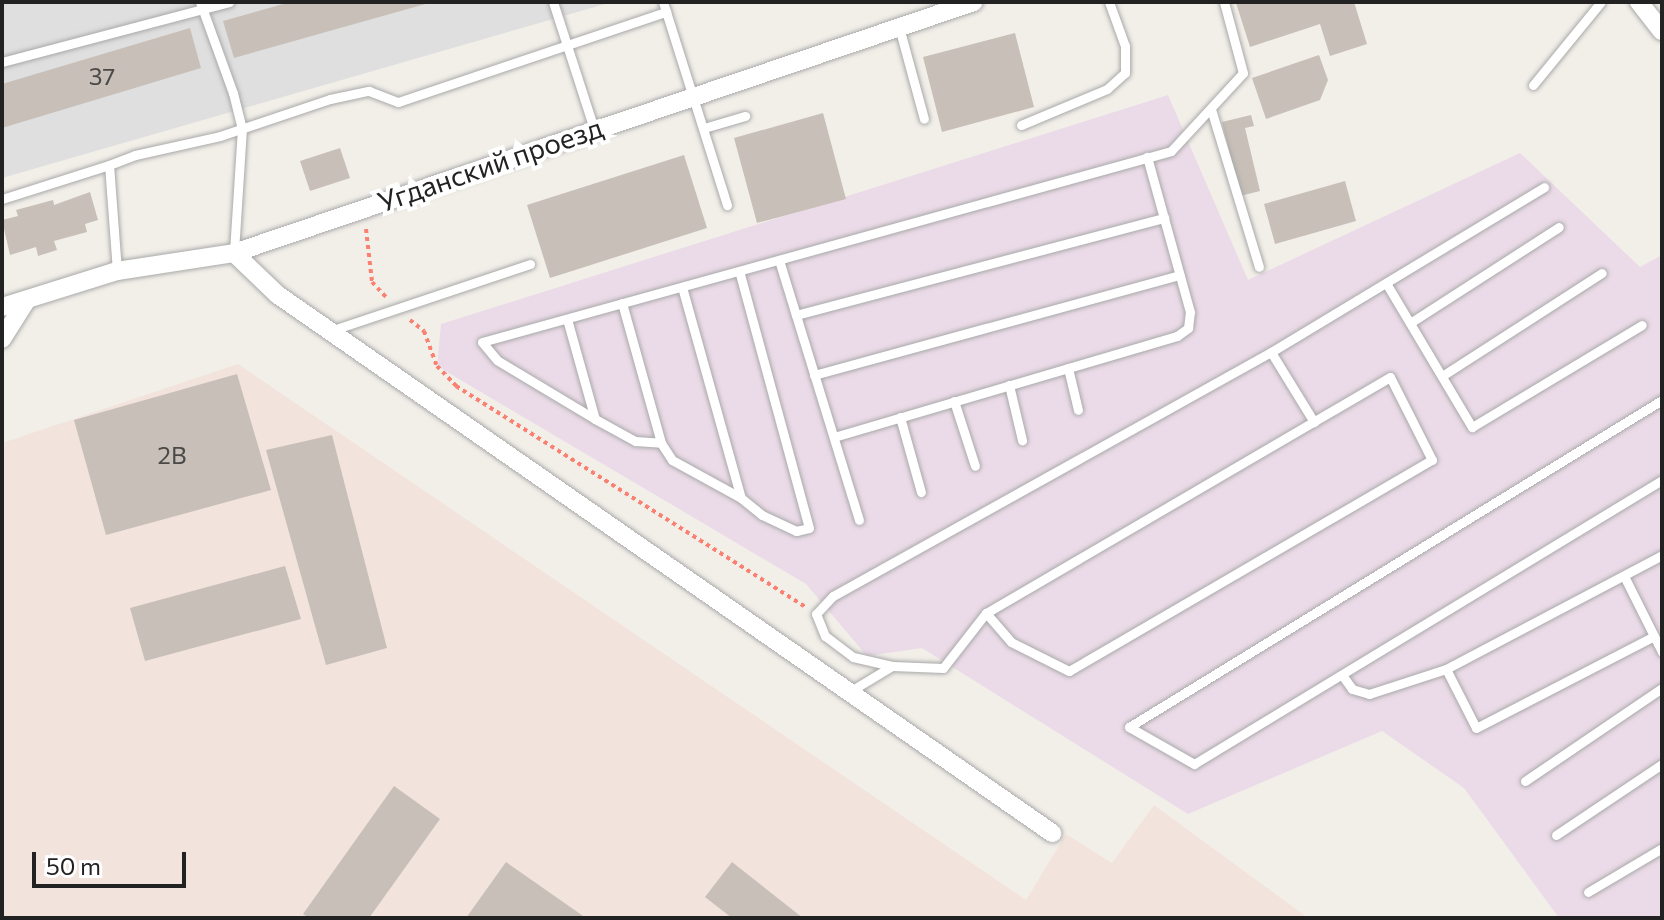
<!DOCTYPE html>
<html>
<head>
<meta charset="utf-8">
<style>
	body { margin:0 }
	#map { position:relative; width:1664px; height:920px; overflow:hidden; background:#f2efe9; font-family:Commissioner,sans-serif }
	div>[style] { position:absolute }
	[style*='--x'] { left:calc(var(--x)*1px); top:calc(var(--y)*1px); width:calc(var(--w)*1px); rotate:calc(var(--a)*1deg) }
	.residential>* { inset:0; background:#e0dfdf }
	.industrial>* { inset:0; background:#ebdbe8 }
	.military>* { inset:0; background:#f3e3dd }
	.building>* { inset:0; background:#c7bfb8 }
	.path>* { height:4px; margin-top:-2px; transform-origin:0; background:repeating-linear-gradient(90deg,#fa8072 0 4px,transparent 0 8px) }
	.roads { filter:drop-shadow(0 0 2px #a9a9a9) drop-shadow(0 0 2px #a9a9a9) }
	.lane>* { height:9px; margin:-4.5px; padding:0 4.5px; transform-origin:4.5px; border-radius:4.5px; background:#fff }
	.street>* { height:18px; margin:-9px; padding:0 9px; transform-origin:9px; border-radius:9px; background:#fff }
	span { translate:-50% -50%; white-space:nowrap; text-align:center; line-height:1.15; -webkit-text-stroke:8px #fff; paint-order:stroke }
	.number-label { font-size:24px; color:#4b4948 }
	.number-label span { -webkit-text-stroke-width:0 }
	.street-label { font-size:28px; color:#222 }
	.frame { position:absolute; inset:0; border:4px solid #222; pointer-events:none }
	.scale { position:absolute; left:32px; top:852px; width:154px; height:36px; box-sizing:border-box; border:4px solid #222; border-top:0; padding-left:10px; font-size:24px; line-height:28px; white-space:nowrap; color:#222; -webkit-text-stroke:6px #fff; paint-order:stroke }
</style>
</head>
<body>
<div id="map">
	<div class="residential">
		<div style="clip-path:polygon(2px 2px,612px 2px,2px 178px)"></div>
	</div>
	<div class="industrial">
		<div style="clip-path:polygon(1168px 95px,1248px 280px,1520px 153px,1640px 267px,1662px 255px,1662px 918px,1559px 918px,1464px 788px,1382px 731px,1188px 814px,922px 648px,867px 656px,806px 584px,437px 366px,441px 324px)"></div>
	</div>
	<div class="military">
		<div style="clip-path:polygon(238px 364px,1026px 900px,1066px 834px,1112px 863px,1154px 805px,1308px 918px,2px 918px,2px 443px)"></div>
	</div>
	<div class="building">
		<div style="clip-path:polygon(290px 2px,429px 2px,429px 3px,234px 58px,223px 21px)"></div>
		<div style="clip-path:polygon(1354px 2px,1367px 44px,1330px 56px,1320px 24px,1250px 47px,1236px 3px)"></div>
		<div style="clip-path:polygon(190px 28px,201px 68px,2px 128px,2px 84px)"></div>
		<div style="clip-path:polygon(1015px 33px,1034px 107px,942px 132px,923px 57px)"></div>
		<div style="clip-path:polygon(1319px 55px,1328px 80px,1320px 100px,1266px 119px,1252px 78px)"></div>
		<div style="clip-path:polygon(823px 113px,846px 199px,757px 223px,734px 138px)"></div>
		<div style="clip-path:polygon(1251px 115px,1254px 126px,1245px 128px,1260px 191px,1240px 196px,1222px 122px)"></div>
		<div style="clip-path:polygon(340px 148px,350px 178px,310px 191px,300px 161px)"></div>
		<div style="clip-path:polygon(684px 155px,707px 228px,550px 278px,527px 205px)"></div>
		<div style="clip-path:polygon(1345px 181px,1356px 221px,1275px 244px,1264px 204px)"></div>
		<div style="clip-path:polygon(90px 192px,98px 220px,85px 224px,87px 232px,54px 241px,57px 250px,38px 256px,36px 247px,10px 255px,2px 220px,18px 216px,16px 210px,53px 200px,54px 205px)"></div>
		<div style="clip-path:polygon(237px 374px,271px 490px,106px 535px,74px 420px)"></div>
		<div style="clip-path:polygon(332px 435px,387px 648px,326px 665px,266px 450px)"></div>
		<div style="clip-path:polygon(285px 566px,301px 619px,145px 661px,130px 608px)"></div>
		<div style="clip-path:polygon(394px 786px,440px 819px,369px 918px,309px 918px,303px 914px)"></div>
		<div style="clip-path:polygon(506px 862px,586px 918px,466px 918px)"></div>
		<div style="clip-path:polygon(732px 862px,803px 918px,732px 918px,705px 897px)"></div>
	</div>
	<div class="path">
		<div style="--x:366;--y:229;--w:53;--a:83.5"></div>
		<div style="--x:372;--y:282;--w:22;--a:47"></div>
		<div style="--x:410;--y:320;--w:18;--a:38"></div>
		<div style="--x:424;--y:331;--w:37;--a:70"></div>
		<div style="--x:437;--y:366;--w:28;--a:46"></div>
		<div style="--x:456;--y:386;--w:413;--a:32.3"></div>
	</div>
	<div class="roads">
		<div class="lane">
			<div style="--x:200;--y:2;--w:97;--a:70.1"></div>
			<div style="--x:233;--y:93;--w:36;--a:76"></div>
			<div style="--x:242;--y:128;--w:125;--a:93.7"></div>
			<div style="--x:553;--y:2;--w:133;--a:72.1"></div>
			<div style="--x:663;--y:2;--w:213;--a:72.5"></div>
			<div style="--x:899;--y:27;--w:95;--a:74.8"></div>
			<div style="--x:2;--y:62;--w:235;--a:-14.8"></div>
			<div style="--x:1533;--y:85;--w:107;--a:-50.7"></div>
			<div style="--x:1211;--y:109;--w:165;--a:73.1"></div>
			<div style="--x:1021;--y:125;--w:93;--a:-22.7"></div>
			<div style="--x:1107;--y:89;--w:24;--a:-42"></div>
			<div style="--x:1125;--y:73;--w:27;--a:-90"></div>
			<div style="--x:1125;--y:46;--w:47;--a:-110"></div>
			<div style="--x:704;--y:128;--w:43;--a:-16.3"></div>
			<div style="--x:2;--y:199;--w:112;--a:-17.6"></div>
			<div style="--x:779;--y:260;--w:272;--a:72.9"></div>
			<div style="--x:117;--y:271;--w:106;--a:-94.3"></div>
			<div style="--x:109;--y:165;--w:28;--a:-21"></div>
			<div style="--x:135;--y:155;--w:87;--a:-12.6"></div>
			<div style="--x:220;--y:136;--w:116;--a:-18.6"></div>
			<div style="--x:330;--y:99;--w:40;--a:-12"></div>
			<div style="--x:369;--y:91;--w:31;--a:21"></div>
			<div style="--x:398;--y:102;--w:283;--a:-18.6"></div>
			<div style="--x:1386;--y:283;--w:168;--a:59.2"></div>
			<div style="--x:1472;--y:427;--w:198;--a:-31"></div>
			<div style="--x:682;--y:287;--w:219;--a:74.4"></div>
			<div style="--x:741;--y:498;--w:27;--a:39"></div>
			<div style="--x:762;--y:515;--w:38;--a:25"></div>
			<div style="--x:796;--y:531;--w:13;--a:-13"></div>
			<div style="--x:809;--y:528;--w:266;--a:-105.2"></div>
			<div style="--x:622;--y:303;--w:145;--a:74.4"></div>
			<div style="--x:661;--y:443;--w:20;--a:57"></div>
			<div style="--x:672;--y:460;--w:79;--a:28.8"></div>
			<div style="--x:796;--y:315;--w:381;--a:-14.8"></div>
			<div style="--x:567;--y:319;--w:104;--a:74.4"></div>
			<div style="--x:595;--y:419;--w:46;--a:28.8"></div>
			<div style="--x:635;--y:441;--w:26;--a:4"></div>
			<div style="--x:1410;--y:323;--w:177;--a:-32.8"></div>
			<div style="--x:330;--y:331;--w:211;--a:-18.5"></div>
			<div style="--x:1068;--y:368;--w:43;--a:76.6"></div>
			<div style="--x:814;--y:375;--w:379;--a:-15.3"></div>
			<div style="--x:1442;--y:376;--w:190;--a:-32.8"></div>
			<div style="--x:1009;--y:385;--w:57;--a:76.7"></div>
			<div style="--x:1662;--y:400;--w:625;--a:148.47"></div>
			<div style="--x:1129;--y:727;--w:75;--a:29.6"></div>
			<div style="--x:1194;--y:764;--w:547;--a:-31.25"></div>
			<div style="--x:954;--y:401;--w:68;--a:72.1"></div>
			<div style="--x:900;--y:417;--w:78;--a:74.4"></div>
			<div style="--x:595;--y:419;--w:114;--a:-149"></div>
			<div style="--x:497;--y:360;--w:23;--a:-130"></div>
			<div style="--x:482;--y:342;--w:715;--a:-15.49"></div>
			<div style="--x:1171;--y:151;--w:106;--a:-47.3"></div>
			<div style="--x:1243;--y:73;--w:73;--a:-105"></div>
			<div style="--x:1314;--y:422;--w:82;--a:-121.6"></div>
			<div style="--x:1271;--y:352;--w:319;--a:-31.1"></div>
			<div style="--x:834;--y:437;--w:358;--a:-16.4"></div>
			<div style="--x:1177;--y:336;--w:14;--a:-36"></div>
			<div style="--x:1188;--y:328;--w:16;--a:-83"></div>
			<div style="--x:1190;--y:312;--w:161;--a:-105.5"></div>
			<div style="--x:1624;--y:576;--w:85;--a:63.4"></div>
			<div style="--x:892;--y:666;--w:40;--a:-167"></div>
			<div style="--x:853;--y:657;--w:35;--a:-143"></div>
			<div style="--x:825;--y:636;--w:24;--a:-112"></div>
			<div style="--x:816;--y:614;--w:25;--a:-47"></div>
			<div style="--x:833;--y:596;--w:501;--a:-29.12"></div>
			<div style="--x:1446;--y:669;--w:66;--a:63"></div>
			<div style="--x:1476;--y:728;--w:200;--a:-27.3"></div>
			<div style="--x:1342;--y:675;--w:17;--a:54"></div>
			<div style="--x:1352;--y:689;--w:18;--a:16"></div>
			<div style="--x:1369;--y:694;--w:81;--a:-18"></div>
			<div style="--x:1446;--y:669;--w:244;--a:-27.8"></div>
			<div style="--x:849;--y:692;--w:50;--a:-31.2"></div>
			<div style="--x:892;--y:666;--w:51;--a:2.2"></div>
			<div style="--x:943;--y:668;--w:70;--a:-52"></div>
			<div style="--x:986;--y:613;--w:38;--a:49"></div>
			<div style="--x:1011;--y:642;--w:65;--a:26.6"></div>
			<div style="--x:1069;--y:671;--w:420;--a:-30.2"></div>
			<div style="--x:1432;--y:460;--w:93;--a:-116.8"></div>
			<div style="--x:1390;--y:377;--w:468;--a:149.7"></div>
			<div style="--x:1525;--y:781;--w:166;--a:-34.2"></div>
			<div style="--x:1556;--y:835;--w:128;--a:-33.8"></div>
			<div style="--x:1588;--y:892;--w:86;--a:-30.7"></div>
		</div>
		<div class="street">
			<div style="--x:1639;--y:2;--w:37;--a:52"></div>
			<div style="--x:234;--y:253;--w:61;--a:43.7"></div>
			<div style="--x:278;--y:295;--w:943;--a:34.8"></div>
			<div style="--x:2;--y:307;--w:121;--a:-17.4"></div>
			<div style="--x:117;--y:271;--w:118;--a:-8.7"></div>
			<div style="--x:234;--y:253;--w:781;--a:-18.74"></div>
			<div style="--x:2;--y:339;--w:45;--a:-57.7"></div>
		</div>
	</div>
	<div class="number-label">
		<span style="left:102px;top:76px">37</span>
		<span style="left:172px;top:455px">2В</span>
	</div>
	<div class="street-label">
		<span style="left:490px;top:164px;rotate:-19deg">Угданский проезд</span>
	</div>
	<div class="frame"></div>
	<div class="scale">50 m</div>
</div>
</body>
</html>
